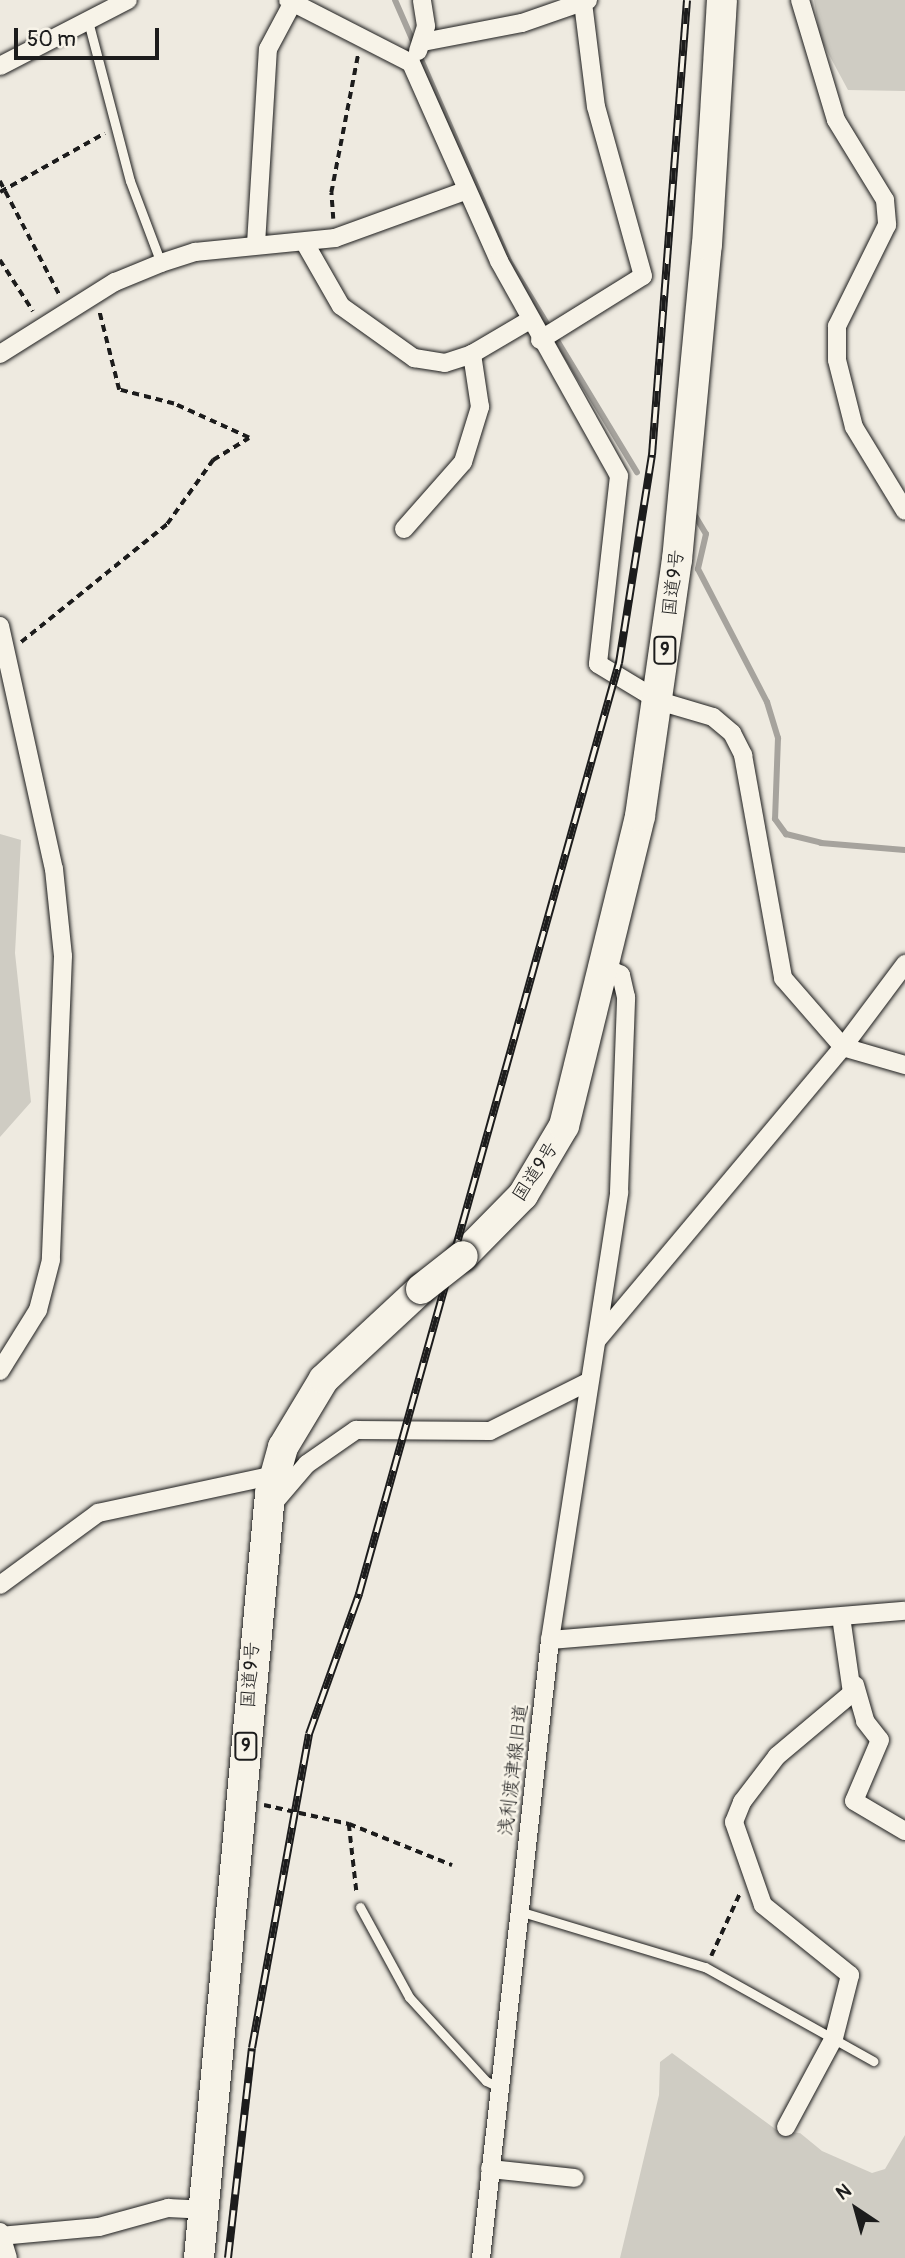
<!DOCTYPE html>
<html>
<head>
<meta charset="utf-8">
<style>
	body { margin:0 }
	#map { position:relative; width:905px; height:2258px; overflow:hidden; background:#eeeae0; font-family:Pangolin,"Klee One",sans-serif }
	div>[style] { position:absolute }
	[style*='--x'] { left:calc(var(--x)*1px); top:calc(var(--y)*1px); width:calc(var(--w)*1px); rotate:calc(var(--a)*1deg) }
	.green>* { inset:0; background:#cfccc3 }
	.stream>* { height:6px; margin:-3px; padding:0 3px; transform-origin:3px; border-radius:3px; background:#a6a39d }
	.path>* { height:3.5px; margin-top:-1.75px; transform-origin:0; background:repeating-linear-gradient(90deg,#1c1c1c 0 7px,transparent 0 12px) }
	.roads { filter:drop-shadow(0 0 2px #1c1c1c) drop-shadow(0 0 2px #1c1c1c) }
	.service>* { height:9px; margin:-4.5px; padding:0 4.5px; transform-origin:4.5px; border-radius:4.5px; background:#f7f3e8 }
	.minor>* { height:18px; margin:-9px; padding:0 9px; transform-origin:9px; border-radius:9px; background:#f7f3e8 }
	.trunk>* { height:30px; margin:-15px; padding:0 15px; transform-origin:15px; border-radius:15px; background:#f7f3e8 }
	.rail>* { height:8px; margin-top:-4px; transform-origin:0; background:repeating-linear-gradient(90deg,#f7f3e8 0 16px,#1c1c1c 0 32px); box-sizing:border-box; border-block:2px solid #1c1c1c }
	.bridges { filter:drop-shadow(0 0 2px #1c1c1c) drop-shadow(0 0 2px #1c1c1c) }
	.trunk-bridge>* { height:30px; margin:-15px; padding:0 15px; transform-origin:15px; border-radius:15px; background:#f7f3e8 }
	span { translate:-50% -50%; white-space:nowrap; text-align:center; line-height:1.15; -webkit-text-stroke:5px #f7f3e8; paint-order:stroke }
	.shield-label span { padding:2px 5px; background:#f7f3e8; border:2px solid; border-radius:5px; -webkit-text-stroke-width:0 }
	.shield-label { font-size:18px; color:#1c1c1c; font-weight:700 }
	.street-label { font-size:19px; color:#1c1c1c }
	.north { position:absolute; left:821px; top:2174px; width:70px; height:70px; -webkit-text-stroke:5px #f7f3e8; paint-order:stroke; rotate:324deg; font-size:19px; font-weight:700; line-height:28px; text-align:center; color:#1c1c1c }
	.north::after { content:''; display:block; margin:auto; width:24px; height:32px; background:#1c1c1c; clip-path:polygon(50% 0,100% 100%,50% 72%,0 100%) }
	.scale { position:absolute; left:14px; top:28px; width:145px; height:32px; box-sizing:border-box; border:4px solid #1c1c1c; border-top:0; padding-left:9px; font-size:21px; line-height:24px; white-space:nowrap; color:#1c1c1c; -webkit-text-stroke:5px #f7f3e8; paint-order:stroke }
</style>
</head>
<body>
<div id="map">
	<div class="green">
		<div style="clip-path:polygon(814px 0,905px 0,905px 91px,848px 90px,820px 38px)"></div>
		<div style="clip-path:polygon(0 834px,21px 840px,15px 953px,31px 1102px,0 1137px)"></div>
		<div style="clip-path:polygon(672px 2053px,778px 2131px,800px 2133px,822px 2151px,872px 2173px,885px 2169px,905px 2135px,905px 2258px,620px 2258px,659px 2095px,660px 2062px)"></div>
	</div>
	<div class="stream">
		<div style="--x:395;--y:0;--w:285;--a:66.4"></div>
		<div style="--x:509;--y:261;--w:247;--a:58.8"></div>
		<div style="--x:694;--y:514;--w:23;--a:59"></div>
		<div style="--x:706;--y:534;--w:36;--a:103"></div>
		<div style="--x:698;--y:569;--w:150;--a:62.6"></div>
		<div style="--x:767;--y:702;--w:38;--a:73"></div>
		<div style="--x:778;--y:738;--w:81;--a:92.1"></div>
		<div style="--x:775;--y:819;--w:19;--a:54"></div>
		<div style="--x:786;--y:834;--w:36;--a:14"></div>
		<div style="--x:821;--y:843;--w:84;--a:4.8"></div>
	</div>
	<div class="path">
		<div style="--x:0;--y:181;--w:130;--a:62.4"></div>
		<div style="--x:0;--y:192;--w:120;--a:-29.3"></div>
		<div style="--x:333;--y:219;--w:26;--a:-94"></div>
		<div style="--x:331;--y:193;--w:142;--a:-79"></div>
		<div style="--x:0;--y:260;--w:61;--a:57.1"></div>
		<div style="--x:21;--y:642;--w:188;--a:-38.9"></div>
		<div style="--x:167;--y:524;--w:79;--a:-54.3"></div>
		<div style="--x:213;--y:460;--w:42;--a:-31.4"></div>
		<div style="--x:249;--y:438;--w:82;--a:-155.6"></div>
		<div style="--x:174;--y:404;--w:57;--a:-165.7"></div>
		<div style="--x:119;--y:390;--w:81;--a:-104.2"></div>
		<div style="--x:264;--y:1805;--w:87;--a:12.6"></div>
		<div style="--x:349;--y:1824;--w:71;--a:83.6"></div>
		<div style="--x:349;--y:1824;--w:111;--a:21.7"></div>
		<div style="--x:711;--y:1956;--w:69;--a:-65.3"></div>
	</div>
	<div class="roads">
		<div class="service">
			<div style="--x:88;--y:21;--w:165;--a:75.3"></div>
			<div style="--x:130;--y:181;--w:88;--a:69.3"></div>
			<div style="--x:360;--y:1907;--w:102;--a:61.4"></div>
			<div style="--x:409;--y:1997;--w:114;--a:47.5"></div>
			<div style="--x:486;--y:2081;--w:14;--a:25"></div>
			<div style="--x:519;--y:1911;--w:194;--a:16.8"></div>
			<div style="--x:705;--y:1967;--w:193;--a:29.2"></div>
		</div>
		<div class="minor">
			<div style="--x:288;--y:0;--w:138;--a:27.1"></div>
			<div style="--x:411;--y:63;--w:217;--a:66"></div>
			<div style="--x:499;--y:261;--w:246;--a:60.8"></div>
			<div style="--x:619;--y:476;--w:189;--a:96.4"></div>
			<div style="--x:598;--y:664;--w:71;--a:31.2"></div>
			<div style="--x:659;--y:701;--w:56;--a:16.5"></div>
			<div style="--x:713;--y:717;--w:25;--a:40"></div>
			<div style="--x:732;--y:733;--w:25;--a:63"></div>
			<div style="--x:743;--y:755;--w:227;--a:79.8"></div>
			<div style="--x:783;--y:978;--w:91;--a:49"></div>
			<div style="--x:843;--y:1047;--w:65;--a:16.2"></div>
			<div style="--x:800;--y:0;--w:125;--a:73.3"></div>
			<div style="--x:836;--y:120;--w:94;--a:58.5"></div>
			<div style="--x:885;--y:200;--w:25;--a:85"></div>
			<div style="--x:887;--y:225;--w:113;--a:116.3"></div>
			<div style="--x:837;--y:326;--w:34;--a:90"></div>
			<div style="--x:837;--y:360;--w:69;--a:75.8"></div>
			<div style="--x:854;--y:427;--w:98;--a:58.7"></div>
			<div style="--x:423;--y:42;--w:101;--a:-10.9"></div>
			<div style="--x:522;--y:23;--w:70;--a:-19.2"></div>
			<div style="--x:418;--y:51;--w:26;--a:-72"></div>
			<div style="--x:426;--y:26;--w:26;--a:-99"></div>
			<div style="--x:0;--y:66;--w:144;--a:-27.3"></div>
			<div style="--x:256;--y:244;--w:195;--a:-86.5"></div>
			<div style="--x:268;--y:49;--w:49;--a:-61.9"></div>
			<div style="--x:306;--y:245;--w:70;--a:60.2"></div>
			<div style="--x:341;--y:306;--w:90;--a:35.5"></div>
			<div style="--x:414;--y:358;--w:31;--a:9"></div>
			<div style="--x:445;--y:363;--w:28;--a:-18"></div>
			<div style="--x:472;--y:354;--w:67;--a:-30.4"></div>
			<div style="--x:540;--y:340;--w:121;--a:-31.9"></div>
			<div style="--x:643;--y:276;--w:175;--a:-105.5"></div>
			<div style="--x:596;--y:107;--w:105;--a:-97.1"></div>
			<div style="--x:0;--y:354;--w:136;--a:-32.1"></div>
			<div style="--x:115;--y:282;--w:50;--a:-22.4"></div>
			<div style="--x:161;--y:263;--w:36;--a:-18"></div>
			<div style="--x:195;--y:252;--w:141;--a:-5.7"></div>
			<div style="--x:335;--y:238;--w:138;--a:-19.9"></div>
			<div style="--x:404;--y:529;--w:89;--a:-48.6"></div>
			<div style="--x:463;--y:462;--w:58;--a:-72.8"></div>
			<div style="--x:480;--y:407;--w:54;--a:-98.6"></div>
			<div style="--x:0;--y:626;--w:249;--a:77.5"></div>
			<div style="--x:54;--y:869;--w:87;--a:84.1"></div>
			<div style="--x:63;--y:956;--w:304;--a:92.3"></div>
			<div style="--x:51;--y:1260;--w:52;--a:104.6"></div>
			<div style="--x:38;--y:1310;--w:72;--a:121.9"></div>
			<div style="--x:597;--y:1340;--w:383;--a:-50"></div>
			<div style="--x:843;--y:1047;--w:104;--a:-53.2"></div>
			<div style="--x:272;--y:1505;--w:54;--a:-49.5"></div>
			<div style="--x:307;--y:1464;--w:60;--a:-34.8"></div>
			<div style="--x:356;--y:1430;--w:134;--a:0.4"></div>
			<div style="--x:490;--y:1431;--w:110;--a:-26.6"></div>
			<div style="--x:0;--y:1585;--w:122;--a:-36.3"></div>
			<div style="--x:98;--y:1513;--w:181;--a:-12.1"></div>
			<div style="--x:550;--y:1640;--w:356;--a:-4.7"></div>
			<div style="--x:855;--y:1685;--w:37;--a:74"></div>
			<div style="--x:865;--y:1721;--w:24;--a:52"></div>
			<div style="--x:880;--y:1740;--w:66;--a:113.1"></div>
			<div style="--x:854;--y:1801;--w:59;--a:30.5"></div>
			<div style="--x:786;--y:2127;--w:101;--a:-61.7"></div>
			<div style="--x:834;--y:2038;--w:65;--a:-75.7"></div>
			<div style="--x:850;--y:1975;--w:112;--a:-141.2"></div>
			<div style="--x:763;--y:1905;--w:88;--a:-109.3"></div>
			<div style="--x:734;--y:1822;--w:22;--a:-68"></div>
			<div style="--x:742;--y:1802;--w:58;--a:-52.7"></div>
			<div style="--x:777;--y:1756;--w:98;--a:-40"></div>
			<div style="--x:852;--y:1693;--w:77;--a:-98.2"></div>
			<div style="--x:490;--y:2169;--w:85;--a:6"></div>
			<div style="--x:0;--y:2232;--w:27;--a:73"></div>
			<div style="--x:0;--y:2236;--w:99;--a:-5.2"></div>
			<div style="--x:99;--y:2227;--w:72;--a:-15.4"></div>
			<div style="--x:168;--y:2208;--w:35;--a:3"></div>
			<div style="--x:481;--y:2258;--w:622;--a:-83.63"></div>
			<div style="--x:550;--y:1640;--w:453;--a:-81.2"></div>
			<div style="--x:619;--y:1192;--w:195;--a:-87.9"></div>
			<div style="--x:626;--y:997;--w:23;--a:-103"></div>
			<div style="--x:621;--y:975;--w:16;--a:-153"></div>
		</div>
		<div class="trunk">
			<div style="--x:463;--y:1256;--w:86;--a:-45.5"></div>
			<div style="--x:523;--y:1195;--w:80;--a:-59.3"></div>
			<div style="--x:564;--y:1126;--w:319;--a:-76.2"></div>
			<div style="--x:640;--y:816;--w:259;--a:-81.8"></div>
			<div style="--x:677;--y:560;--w:316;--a:-84.6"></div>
			<div style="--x:707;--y:245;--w:245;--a:-86.5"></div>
			<div style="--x:199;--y:2258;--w:767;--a:-84.69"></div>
			<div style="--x:270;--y:1494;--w:49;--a:-74.5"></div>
			<div style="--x:283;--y:1447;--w:79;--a:-58.9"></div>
			<div style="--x:324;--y:1379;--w:132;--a:-42.9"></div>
		</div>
	</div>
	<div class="rail">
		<div style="--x:228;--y:2258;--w:211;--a:-83.5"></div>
		<div style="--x:252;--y:2048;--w:319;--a:-79.7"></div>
		<div style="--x:309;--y:1734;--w:149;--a:-70.3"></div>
		<div style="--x:359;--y:1594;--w:967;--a:-74.4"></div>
		<div style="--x:619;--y:663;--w:211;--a:-81"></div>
		<div style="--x:652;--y:455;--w:456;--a:-85.6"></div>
	</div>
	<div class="bridges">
		<div class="trunk-bridge">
			<div style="--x:421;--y:1289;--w:53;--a:-38.2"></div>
		</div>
	</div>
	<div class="shield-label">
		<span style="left:665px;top:650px">9</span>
		<span style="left:246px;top:1746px">9</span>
	</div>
	<div class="street-label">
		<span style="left:674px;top:583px;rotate:-83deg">国道9号</span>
		<span style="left:536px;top:1172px;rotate:-57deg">国道9号</span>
		<span style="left:251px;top:1675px;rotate:-86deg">国道9号</span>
		<span style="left:514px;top:1770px;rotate:-83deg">浅利渡津線旧道</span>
	</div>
	<div class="north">N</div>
	<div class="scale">50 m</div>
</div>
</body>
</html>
